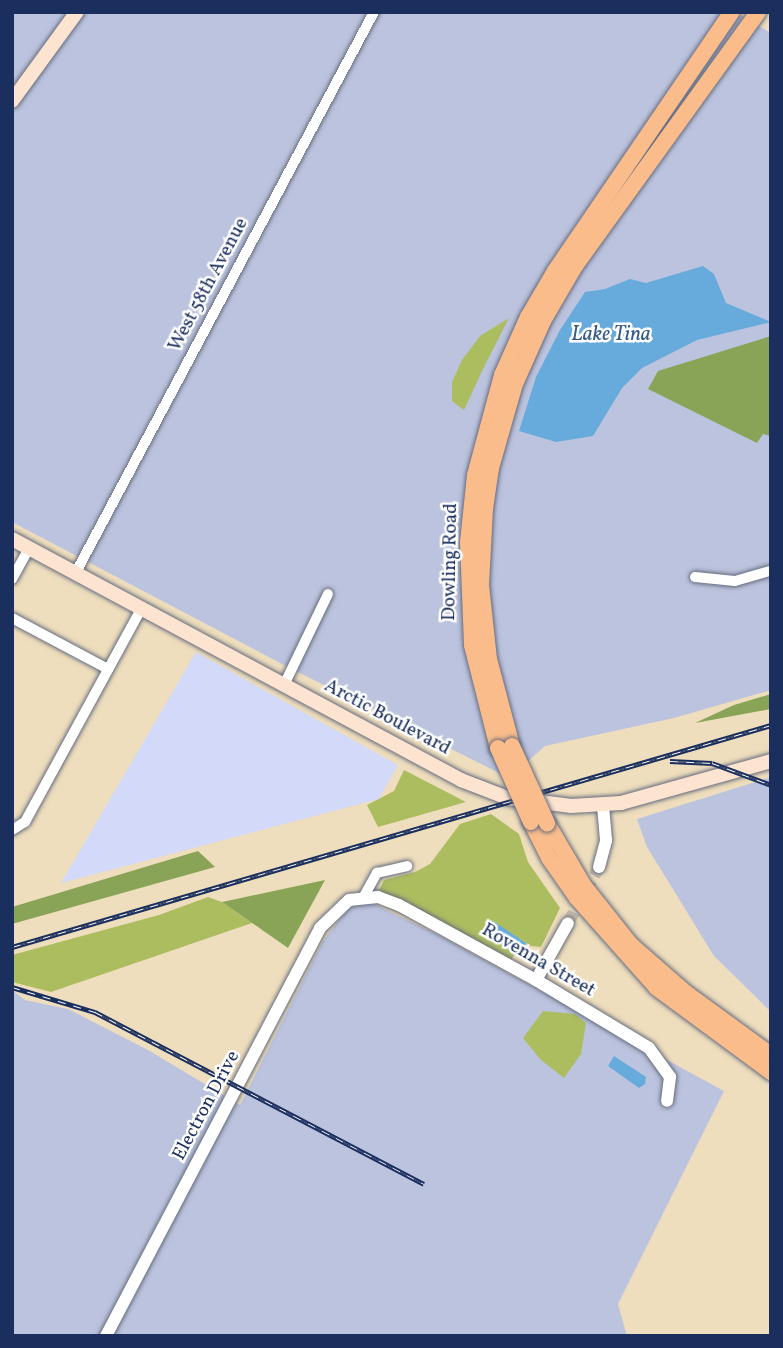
<!DOCTYPE html>
<html>
<head>
<meta charset="utf-8">
<style>
	body { margin:0 }
	#map { position:relative; width:783px; height:1348px; overflow:hidden; background:#efdebd; font-family:Vollkorn,serif }
	div>[style] { position:absolute }
	[style*='--x'] { left:calc(var(--x)*1px); top:calc(var(--y)*1px); width:calc(var(--w)*1px); rotate:calc(var(--a)*1deg) }
	.built>* { inset:0; background:#d2d9f9 }
	.industrial>* { inset:0; background:#bcc3de }
	.green>* { inset:0; background:#acbd60 }
	.forest>* { inset:0; background:#89a456 }
	.water>* { inset:0; background:#67aadc }
	.tertiary-tunnel>* { height:12px; margin-top:-6px; transform-origin:0; background:repeating-linear-gradient(90deg,#c5bbaa 0 12px,transparent 0 18px) }
	.roads { filter:drop-shadow(0 0 2px #656c7f) drop-shadow(0 0 2px #656c7f) }
	.minor>* { height:10px; margin:-5px; padding:0 5px; transform-origin:5px; border-radius:5px; background:#fff }
	.tertiary>* { height:12px; margin:-6px; padding:0 6px; transform-origin:6px; border-radius:6px; background:#fff }
	.secondary>* { height:14px; margin:-7px; padding:0 7px; transform-origin:7px; border-radius:7px; background:#fde4d1 }
	.primary>* { height:16px; margin:-8px; padding:0 8px; transform-origin:8px; border-radius:8px; background:#fabc8b }
	.rail>* { height:5px; margin-top:-2.5px; transform-origin:0; background:repeating-linear-gradient(90deg,#fff 0 8px,#1b2f5e 0 16px); box-sizing:border-box; border-block:2px solid #1b2f5e }
	.bridges { filter:drop-shadow(0 0 2px #656c7f) drop-shadow(0 0 2px #656c7f) }
	.primary-bridge>* { height:16px; margin:-8px; padding:0 8px; transform-origin:8px; border-radius:8px; background:#fabc8b }
	span { translate:-50% -50%; white-space:nowrap; text-align:center; line-height:1.15; -webkit-text-stroke:5px #fff; paint-order:stroke }
	.street-label { font-size:19px; color:#1b2f5e }
	.water-label { font-size:21px; color:#365a8a; font-style:italic }
	.frame { position:absolute; inset:0; border:14px solid #1b2f5e; pointer-events:none }
</style>
</head>
<body>
<div id="map">
	<div class="built">
		<div style="clip-path:polygon(196px 652px,398px 765px,379px 799px,61px 883px)"></div>
	</div>
	<div class="industrial">
		<div style="clip-path:polygon(12px 12px,735px 12px,771px 33px,771px 690px,674px 718px,545px 746px,509px 778px,280px 663px,12px 522px)"></div>
		<div style="clip-path:polygon(771px 777px,771px 1012px,714px 956px,647px 847px,637px 819px)"></div>
		<div style="clip-path:polygon(360px 903px,374px 904px,442px 937px,724px 1091px,618px 1304px,627px 1336px,12px 1336px,12px 990px,25px 1000px,68px 1009px,148px 1050px,240px 1105px,323px 941px,346px 911px)"></div>
	</div>
	<div class="green">
		<div style="clip-path:polygon(509px 318px,483px 369px,464px 410px,452px 401px,452px 382px,462px 360px,480px 336px)"></div>
		<div style="clip-path:polygon(404px 770px,466px 802px,378px 827px,367px 805px,394px 791px)"></div>
		<div style="clip-path:polygon(491px 814px,519px 834px,528px 862px,560px 908px,541px 947px,531px 946px,493px 922px,487px 932px,514px 955px,511px 961px,378px 892px,384px 880px,415px 872px,430px 864px,460px 824px)"></div>
		<div style="clip-path:polygon(208px 897px,222px 902px,252px 923px,51px 992px,12px 982px,12px 955px,159px 915px)"></div>
		<div style="clip-path:polygon(543px 1011px,575px 1014px,586px 1023px,581px 1054px,564px 1078px,540px 1059px,523px 1038px)"></div>
	</div>
	<div class="forest">
		<div style="clip-path:polygon(771px 336px,771px 436px,763px 434px,757px 443px,648px 389px,658px 371px)"></div>
		<div style="clip-path:polygon(771px 694px,771px 709px,695px 723px,734px 705px)"></div>
		<div style="clip-path:polygon(198px 851px,215px 867px,12px 924px,12px 907px)"></div>
		<div style="clip-path:polygon(325px 880px,288px 948px,222px 902px)"></div>
	</div>
	<div class="water">
		<div style="clip-path:polygon(703px 266px,714px 274px,726px 303px,771px 322px,697px 340px,642px 368px,622px 388px,593px 436px,556px 442px,519px 431px,536px 377px,560px 330px,585px 292px,605px 289px,630px 279px,646px 283px)"></div>
		<div style="clip-path:polygon(493px 921px,526px 943px,529px 949px,525px 958px,514px 955px,487px 932px,488px 925px)"></div>
		<div style="clip-path:polygon(614px 1056px,646px 1077px,645px 1084px,639px 1088px,608px 1066px)"></div>
	</div>
	<div class="tertiary-tunnel">
		<div style="--x:568;--y:923;--w:64;--a:-61"></div>
	</div>
	<div class="roads">
		<div class="minor">
			<div style="--x:75;--y:574;--w:637;--a:-61.99"></div>
			<div style="--x:695;--y:577;--w:40;--a:5.7"></div>
			<div style="--x:735;--y:581;--w:37;--a:-16"></div>
			<div style="--x:12;--y:579;--w:35;--a:-61"></div>
			<div style="--x:12;--y:618;--w:109;--a:28"></div>
			<div style="--x:284;--y:685;--w:101;--a:-64.2"></div>
			<div style="--x:12;--y:830;--w:15;--a:-32"></div>
			<div style="--x:25;--y:822;--w:243;--a:-61.4"></div>
			<div style="--x:363;--y:898;--w:29;--a:-61"></div>
			<div style="--x:377;--y:873;--w:31;--a:-13"></div>
		</div>
		<div class="tertiary">
			<div style="--x:599;--y:867;--w:28;--a:-75"></div>
			<div style="--x:606;--y:840;--w:35;--a:-95"></div>
			<div style="--x:536;--y:980;--w:65;--a:-60.7"></div>
			<div style="--x:106;--y:1336;--w:461;--a:-62.3"></div>
			<div style="--x:320;--y:928;--w:40;--a:-44"></div>
			<div style="--x:349;--y:900;--w:29;--a:-6"></div>
			<div style="--x:378;--y:897;--w:22;--a:21"></div>
			<div style="--x:399;--y:905;--w:156;--a:28.7"></div>
			<div style="--x:536;--y:980;--w:132;--a:31"></div>
			<div style="--x:649;--y:1048;--w:36;--a:54"></div>
			<div style="--x:670;--y:1077;--w:24;--a:97"></div>
		</div>
		<div class="secondary">
			<div style="--x:12;--y:101;--w:110;--a:-53.9"></div>
			<div style="--x:12;--y:539;--w:510;--a:28.22"></div>
			<div style="--x:461;--y:780;--w:50;--a:21"></div>
			<div style="--x:508;--y:798;--w:64;--a:7.2"></div>
			<div style="--x:571;--y:806;--w:50;--a:-3.4"></div>
			<div style="--x:621;--y:803;--w:156;--a:-15.6"></div>
		</div>
		<div class="primary">
			<div style="--x:512;--y:746;--w:90;--a:-104.8"></div>
			<div style="--x:489;--y:659;--w:74;--a:-96.2"></div>
			<div style="--x:481;--y:585;--w:76;--a:-87"></div>
			<div style="--x:485;--y:509;--w:41;--a:-81.7"></div>
			<div style="--x:491;--y:468;--w:87;--a:-74.1"></div>
			<div style="--x:515;--y:384;--w:69;--a:-66"></div>
			<div style="--x:543;--y:321;--w:64;--a:-59.8"></div>
			<div style="--x:575;--y:266;--w:313;--a:-54.2"></div>
			<div style="--x:498;--y:748;--w:106;--a:-104.2"></div>
			<div style="--x:472;--y:645;--w:103;--a:-92.2"></div>
			<div style="--x:468;--y:542;--w:67;--a:-84"></div>
			<div style="--x:475;--y:475;--w:104;--a:-74.9"></div>
			<div style="--x:502;--y:375;--w:64;--a:-65.9"></div>
			<div style="--x:528;--y:317;--w:53;--a:-59.6"></div>
			<div style="--x:555;--y:271;--w:314;--a:-55.7"></div>
			<div style="--x:531;--y:822;--w:40;--a:63.4"></div>
			<div style="--x:549;--y:858;--w:49;--a:55"></div>
			<div style="--x:577;--y:898;--w:120;--a:48.4"></div>
			<div style="--x:657;--y:988;--w:142;--a:36.4"></div>
			<div style="--x:547;--y:823;--w:73;--a:59.6"></div>
			<div style="--x:584;--y:886;--w:75;--a:51.5"></div>
			<div style="--x:631;--y:945;--w:73;--a:41.1"></div>
			<div style="--x:686;--y:993;--w:105;--a:36.1"></div>
		</div>
	</div>
	<div class="rail">
		<div style="--x:670;--y:761;--w:42;--a:2.7"></div>
		<div style="--x:712;--y:763;--w:63;--a:20.4"></div>
		<div style="--x:12;--y:947;--w:791;--a:-16.3"></div>
		<div style="--x:12;--y:987;--w:87;--a:16.8"></div>
		<div style="--x:95;--y:1012;--w:371;--a:27.6"></div>
	</div>
	<div class="bridges">
		<div class="primary-bridge">
			<div style="--x:512;--y:746;--w:85;--a:65.6"></div>
			<div style="--x:498;--y:748;--w:81;--a:66"></div>
		</div>
	</div>
	<div class="street-label">
		<span style="left:209px;top:285px;rotate:-62deg">West 58th Avenue</span>
		<span style="left:451px;top:562px;rotate:-89deg">Dowling Road</span>
		<span style="left:387px;top:718px;rotate:28deg">Arctic Boulevard</span>
		<span style="left:538px;top:961px;rotate:30deg">Rovenna Street</span>
		<span style="left:207px;top:1106px;rotate:-62deg">Electron Drive</span>
	</div>
	<div class="water-label">
		<span style="left:611px;top:335px">Lake Tina</span>
	</div>
	<div class="frame"></div>
</div>
</body>
</html>
